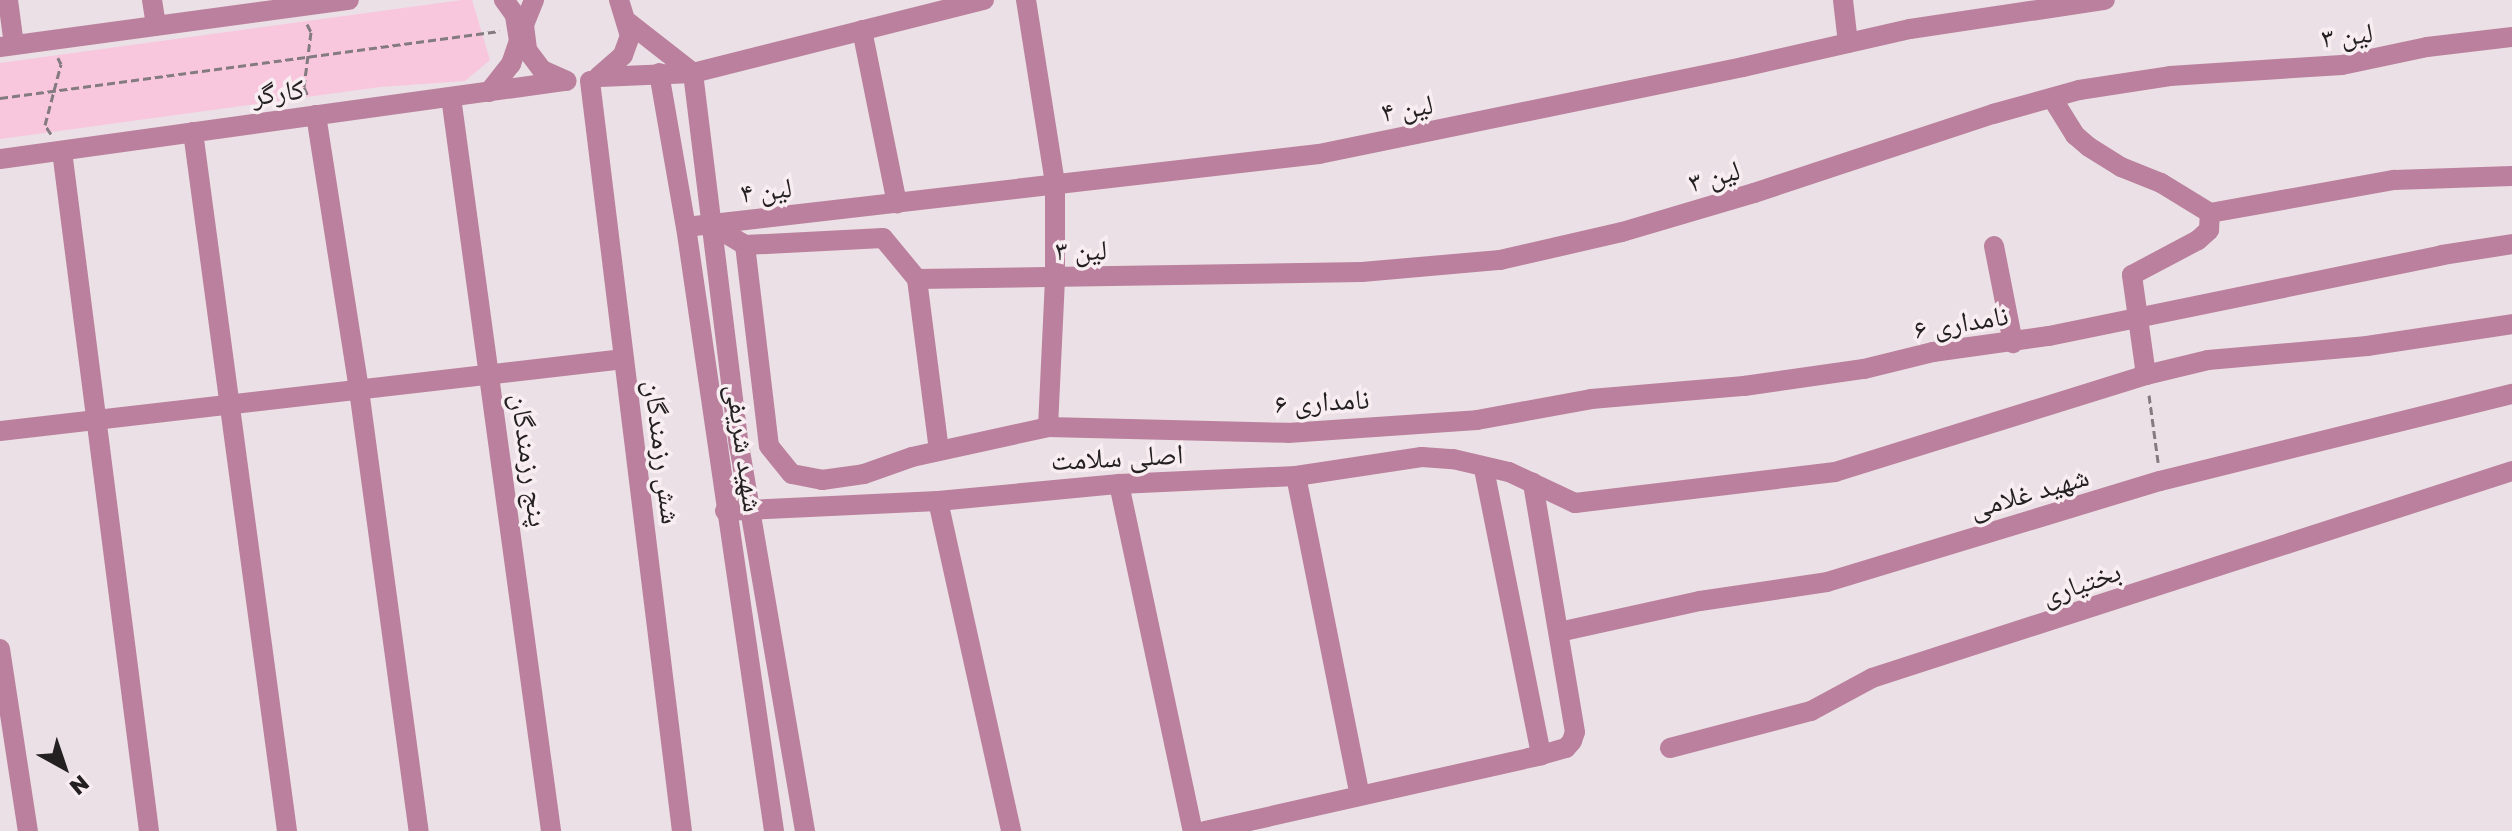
<!DOCTYPE html>
<html>
<head>
<meta charset="utf-8">
<style>
	body { margin:0 }
	#map { position:relative; width:2512px; height:831px; overflow:hidden; background:#ebe0e5; font-family:"Golos Text","Noto Naskh Arabic",sans-serif }
	div>[style] { position:absolute }
	[style*='--x'] { left:calc(var(--x)*1px); top:calc(var(--y)*1px); width:calc(var(--w)*1px); rotate:calc(var(--a)*1deg) }
	.green>* { inset:0; background:#f8c6dd }
	.path>* { height:3px; margin-top:-1.5px; transform-origin:0; background:repeating-linear-gradient(90deg,#837b7f 0 8px,transparent 0 12px) }
	.minor>* { height:20px; margin:-10px; padding:0 10px; transform-origin:10px; border-radius:10px; background:#ba809d }
	span { translate:-50% -50%; white-space:nowrap; text-align:center; line-height:1.15; -webkit-text-stroke:7px #f8eef2; paint-order:stroke }
	.street-label { font-size:28px; color:#242022 }
	.north { position:absolute; left:24px; top:727px; width:80px; height:80px; -webkit-text-stroke:6px #f8eef2; paint-order:stroke; rotate:140deg; font-size:22px; font-weight:700; line-height:32px; text-align:center; color:#242022 }
	.north::after { content:''; display:block; margin:auto; width:28px; height:36px; background:#242022; clip-path:polygon(50% 0,100% 100%,50% 72%,0 100%) }
</style>
</head>
<body>
<div id="map">
	<div class="green">
		<div style="clip-path:polygon(462px 0,472px 0,490px 60px,465px 81px,380px 87px,0 139px,0 63px)"></div>
	</div>
	<div class="path">
		<div style="--x:307;--y:24;--w:9;--a:63"></div>
		<div style="--x:311;--y:32;--w:55;--a:97.3"></div>
		<div style="--x:304;--y:87;--w:12;--a:66"></div>
		<div style="--x:0;--y:98;--w:504;--a:-7.63"></div>
		<div style="--x:51;--y:134;--w:11;--a:-124"></div>
		<div style="--x:45;--y:125;--w:63;--a:-75.3"></div>
		<div style="--x:61;--y:64;--w:7;--a:-117"></div>
		<div style="--x:2149;--y:395;--w:68;--a:82.3"></div>
	</div>
	<div class="minor">
		<div style="--x:8;--y:0;--w:45;--a:82.4"></div>
		<div style="--x:152;--y:0;--w:26;--a:81"></div>
		<div style="--x:534;--y:0;--w:27;--a:112"></div>
		<div style="--x:524;--y:25;--w:25;--a:83"></div>
		<div style="--x:527;--y:50;--w:25;--a:53"></div>
		<div style="--x:542;--y:70;--w:27;--a:24"></div>
		<div style="--x:1026;--y:0;--w:186;--a:81"></div>
		<div style="--x:1055;--y:184;--w:95;--a:90"></div>
		<div style="--x:1055;--y:279;--w:148;--a:92.7"></div>
		<div style="--x:1843;--y:0;--w:43;--a:83.4"></div>
		<div style="--x:628;--y:22;--w:83;--a:38.1"></div>
		<div style="--x:862;--y:30;--w:177;--a:78.6"></div>
		<div style="--x:0;--y:47;--w:352;--a:-7.7"></div>
		<div style="--x:659;--y:73;--w:156;--a:80.1"></div>
		<div style="--x:686;--y:227;--w:610;--a:81.71"></div>
		<div style="--x:693;--y:73;--w:375;--a:83"></div>
		<div style="--x:739;--y:445;--w:392;--a:80.3"></div>
		<div style="--x:598;--y:77;--w:33;--a:-41"></div>
		<div style="--x:623;--y:55;--w:20;--a:-70"></div>
		<div style="--x:630;--y:36;--w:38;--a:-107"></div>
		<div style="--x:600;--y:77;--w:93;--a:-2.5"></div>
		<div style="--x:693;--y:73;--w:300;--a:-14.1"></div>
		<div style="--x:590;--y:81;--w:756;--a:83.01"></div>
		<div style="--x:489;--y:92;--w:36;--a:-52"></div>
		<div style="--x:511;--y:64;--w:24;--a:-71"></div>
		<div style="--x:519;--y:41;--w:26;--a:-99"></div>
		<div style="--x:515;--y:15;--w:19;--a:-126"></div>
		<div style="--x:451;--y:97;--w:741;--a:82.24"></div>
		<div style="--x:2052;--y:98;--w:44;--a:58.1"></div>
		<div style="--x:2075;--y:135;--w:18;--a:41"></div>
		<div style="--x:2089;--y:147;--w:38;--a:32"></div>
		<div style="--x:2121;--y:167;--w:43;--a:21.8"></div>
		<div style="--x:2161;--y:183;--w:57;--a:31.5"></div>
		<div style="--x:2210;--y:213;--w:187;--a:-10.2"></div>
		<div style="--x:2394;--y:180;--w:118;--a:-1.9"></div>
		<div style="--x:316;--y:115;--w:278;--a:81.1"></div>
		<div style="--x:359;--y:390;--w:445;--a:82.3"></div>
		<div style="--x:193;--y:132;--w:705;--a:82.34"></div>
		<div style="--x:62;--y:151;--w:686;--a:82.71"></div>
		<div style="--x:0;--y:159;--w:569;--a:-7.87"></div>
		<div style="--x:710;--y:224;--w:41;--a:31"></div>
		<div style="--x:745;--y:245;--w:202;--a:83.2"></div>
		<div style="--x:769;--y:446;--w:36;--a:51"></div>
		<div style="--x:792;--y:474;--w:31;--a:11"></div>
		<div style="--x:822;--y:480;--w:42;--a:-8.1"></div>
		<div style="--x:864;--y:474;--w:51;--a:-19.5"></div>
		<div style="--x:912;--y:457;--w:139;--a:-12.4"></div>
		<div style="--x:1048;--y:427;--w:240;--a:1.4"></div>
		<div style="--x:1288;--y:433;--w:189;--a:-3.9"></div>
		<div style="--x:1477;--y:420;--w:116;--a:-10.4"></div>
		<div style="--x:1591;--y:399;--w:154;--a:-4.9"></div>
		<div style="--x:1744;--y:386;--w:121;--a:-8.1"></div>
		<div style="--x:1864;--y:369;--w:71;--a:-13.8"></div>
		<div style="--x:1933;--y:352;--w:117;--a:-7.9"></div>
		<div style="--x:2049;--y:336;--w:401;--a:-11.6"></div>
		<div style="--x:2442;--y:255;--w:71;--a:-8.9"></div>
		<div style="--x:686;--y:227;--w:637;--a:-6.58"></div>
		<div style="--x:1319;--y:154;--w:433;--a:-11.6"></div>
		<div style="--x:1743;--y:67;--w:171;--a:-12.8"></div>
		<div style="--x:1910;--y:29;--w:197;--a:-8.5"></div>
		<div style="--x:745;--y:245;--w:138;--a:-2.9"></div>
		<div style="--x:883;--y:238;--w:53;--a:50.3"></div>
		<div style="--x:917;--y:279;--w:173;--a:82.7"></div>
		<div style="--x:1994;--y:246;--w:99;--a:78.9"></div>
		<div style="--x:917;--y:279;--w:445;--a:-0.9"></div>
		<div style="--x:1362;--y:272;--w:139;--a:-5"></div>
		<div style="--x:1500;--y:260;--w:125;--a:-12.9"></div>
		<div style="--x:1622;--y:232;--w:138;--a:-16.5"></div>
		<div style="--x:1754;--y:193;--w:252;--a:-18.3"></div>
		<div style="--x:1993;--y:114;--w:89;--a:-15.6"></div>
		<div style="--x:2079;--y:90;--w:92;--a:-8.7"></div>
		<div style="--x:2170;--y:76;--w:172;--a:-3.7"></div>
		<div style="--x:2342;--y:65;--w:87;--a:-12"></div>
		<div style="--x:2427;--y:47;--w:86;--a:-6.7"></div>
		<div style="--x:2146;--y:375;--w:101;--a:-98"></div>
		<div style="--x:2132;--y:275;--w:75;--a:-27.9"></div>
		<div style="--x:2198;--y:240;--w:15;--a:-42"></div>
		<div style="--x:2209;--y:230;--w:17;--a:-87"></div>
		<div style="--x:0;--y:431;--w:628;--a:-6.58"></div>
		<div style="--x:1484;--y:469;--w:292;--a:78.7"></div>
		<div style="--x:1296;--y:476;--w:326;--a:78.7"></div>
		<div style="--x:1119;--y:484;--w:355;--a:78"></div>
		<div style="--x:938;--y:501;--w:338;--a:77.5"></div>
		<div style="--x:725;--y:511;--w:213;--a:-2.7"></div>
		<div style="--x:938;--y:501;--w:182;--a:-5.4"></div>
		<div style="--x:1119;--y:484;--w:177;--a:-2.6"></div>
		<div style="--x:1296;--y:476;--w:127;--a:-8.6"></div>
		<div style="--x:1422;--y:457;--w:31;--a:4"></div>
		<div style="--x:1453;--y:459;--w:57;--a:13.1"></div>
		<div style="--x:1509;--y:472;--w:73;--a:25.2"></div>
		<div style="--x:1575;--y:503;--w:262;--a:-6.8"></div>
		<div style="--x:1835;--y:472;--w:326;--a:-17.3"></div>
		<div style="--x:2146;--y:375;--w:64;--a:-13.6"></div>
		<div style="--x:2208;--y:360;--w:160;--a:-5"></div>
		<div style="--x:2367;--y:346;--w:147;--a:-8.6"></div>
		<div style="--x:1559;--y:632;--w:144;--a:-12.4"></div>
		<div style="--x:1700;--y:601;--w:128;--a:-8.5"></div>
		<div style="--x:1827;--y:582;--w:348;--a:-16.9"></div>
		<div style="--x:2160;--y:481;--w:363;--a:-13.9"></div>
		<div style="--x:0;--y:649;--w:184;--a:81.3"></div>
		<div style="--x:1670;--y:748;--w:146;--a:-14.7"></div>
		<div style="--x:1811;--y:711;--w:69;--a:-28.4"></div>
		<div style="--x:1872;--y:678;--w:673;--a:-17.92"></div>
		<div style="--x:1205;--y:831;--w:344;--a:-12.7"></div>
		<div style="--x:1541;--y:755;--w:26;--a:-16"></div>
		<div style="--x:1566;--y:748;--w:9;--a:-49"></div>
		<div style="--x:1572;--y:741;--w:9;--a:-72"></div>
		<div style="--x:1575;--y:732;--w:253;--a:-99.6"></div>
	</div>
	<div class="street-label">
		<span style="left:2347px;top:35px;rotate:-7deg">لین ۳</span>
		<span style="left:278px;top:92px;rotate:-8deg">کارگر</span>
		<span style="left:1407px;top:108px;rotate:-10deg">لین ۴</span>
		<span style="left:1714px;top:176px;rotate:-16deg">لین ۳</span>
		<span style="left:766px;top:190px;rotate:-7deg">لین ۴</span>
		<span style="left:1081px;top:250px;rotate:-1deg">لین ۳</span>
		<span style="left:1961px;top:322px;rotate:-9deg">نامداری ۶</span>
		<span style="left:1322px;top:401px;rotate:-3deg">نامداری ۶</span>
		<span style="left:745px;top:448px;rotate:82deg">شهید شریفی</span>
		<span style="left:663px;top:452px;rotate:83deg">شش رزمندگان</span>
		<span style="left:1117px;top:457px;rotate:-3deg">اصلی سلامت</span>
		<span style="left:530px;top:460px;rotate:82deg">پنج رزمندگان</span>
		<span style="left:2029px;top:492px;rotate:-16deg">شهید غلامی</span>
		<span style="left:2081px;top:583px;rotate:-19deg">بختیاری</span>
	</div>
	<div class="north">N</div>
</div>
</body>
</html>
